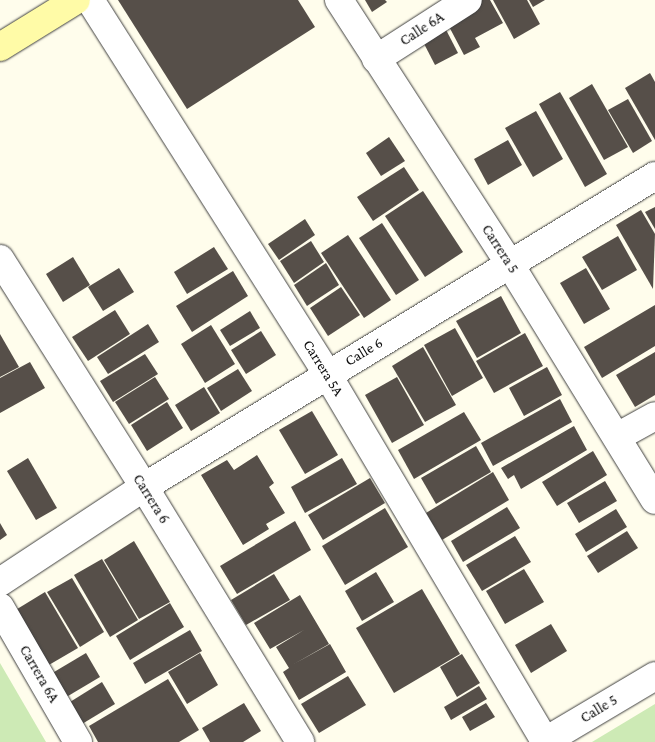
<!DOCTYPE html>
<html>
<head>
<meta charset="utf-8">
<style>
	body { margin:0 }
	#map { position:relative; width:655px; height:742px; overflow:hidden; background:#fffdec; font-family:"Crimson Pro",serif }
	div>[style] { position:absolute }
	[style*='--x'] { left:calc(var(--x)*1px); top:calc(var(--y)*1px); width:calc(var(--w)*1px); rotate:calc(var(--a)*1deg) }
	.green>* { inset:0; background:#cdeab5 }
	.building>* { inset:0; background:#564f49 }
	.roads { filter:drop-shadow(0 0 1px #404040) drop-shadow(0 0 1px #404040) }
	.minor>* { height:28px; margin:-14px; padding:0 14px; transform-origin:14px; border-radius:14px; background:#fff }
	.secondary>* { height:28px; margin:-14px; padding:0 14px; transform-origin:14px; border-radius:14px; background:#fffba7 }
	span { translate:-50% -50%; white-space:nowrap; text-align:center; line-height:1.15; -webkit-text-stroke:5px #fff; paint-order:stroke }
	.street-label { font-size:15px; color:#0d0d0d }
</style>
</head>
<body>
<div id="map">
	<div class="green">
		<div style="clip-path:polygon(0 663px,46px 742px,0 742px)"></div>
		<div style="clip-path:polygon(655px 704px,655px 742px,592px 742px)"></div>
	</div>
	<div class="building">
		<div style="clip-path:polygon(118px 0,298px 0,315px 27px,187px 109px)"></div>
		<div style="clip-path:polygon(365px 0,385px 0,387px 2px,372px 12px)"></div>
		<div style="clip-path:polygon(476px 0,490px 0,503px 23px,475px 38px,480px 47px,464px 55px,444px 17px)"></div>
		<div style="clip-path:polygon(493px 0,527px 0,540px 24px,514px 39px)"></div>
		<div style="clip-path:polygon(529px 0,545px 0,533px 7px)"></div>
		<div style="clip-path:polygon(442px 22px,458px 53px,435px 65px,419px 34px)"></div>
		<div style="clip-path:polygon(650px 73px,655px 82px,655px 140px,625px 88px)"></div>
		<div style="clip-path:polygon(592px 84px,628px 147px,604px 160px,569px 98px)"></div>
		<div style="clip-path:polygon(560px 92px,607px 174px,585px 187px,539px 104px)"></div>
		<div style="clip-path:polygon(628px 99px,652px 141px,633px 153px,608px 110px)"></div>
		<div style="clip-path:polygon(536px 111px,563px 159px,533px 177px,505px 128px)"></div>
		<div style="clip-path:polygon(389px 137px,405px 161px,381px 176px,366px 153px)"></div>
		<div style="clip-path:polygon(508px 140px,522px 165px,488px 185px,474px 159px)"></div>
		<div style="clip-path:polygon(404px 167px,419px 190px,373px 221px,357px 197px)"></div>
		<div style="clip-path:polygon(423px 191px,463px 252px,425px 277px,385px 216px)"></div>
		<div style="clip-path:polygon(655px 207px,655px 229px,645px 212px)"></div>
		<div style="clip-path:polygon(641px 210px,655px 234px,653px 289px,616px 225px)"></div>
		<div style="clip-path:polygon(305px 219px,315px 235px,279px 260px,268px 244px)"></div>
		<div style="clip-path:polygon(382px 223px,419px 280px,396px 295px,359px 238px)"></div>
		<div style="clip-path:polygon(348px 235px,391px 300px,364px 318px,321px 253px)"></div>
		<div style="clip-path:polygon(618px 236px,637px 270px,602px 290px,582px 257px)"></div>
		<div style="clip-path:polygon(311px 241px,324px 262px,294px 283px,280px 261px)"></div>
		<div style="clip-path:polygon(214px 247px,228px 269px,187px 294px,174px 272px)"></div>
		<div style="clip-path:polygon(73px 257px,90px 285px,63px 302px,46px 274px)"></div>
		<div style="clip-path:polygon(326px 263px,339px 285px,307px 306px,294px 285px)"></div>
		<div style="clip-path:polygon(119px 268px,134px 292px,103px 311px,88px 287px)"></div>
		<div style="clip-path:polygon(586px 268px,610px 309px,584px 324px,560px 283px)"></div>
		<div style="clip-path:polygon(233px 271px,248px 296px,192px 332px,176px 306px)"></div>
		<div style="clip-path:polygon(341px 287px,360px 315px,328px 336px,310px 308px)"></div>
		<div style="clip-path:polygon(501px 296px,521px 333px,477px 358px,456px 321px)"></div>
		<div style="clip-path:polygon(655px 305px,655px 346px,602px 378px,584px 347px)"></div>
		<div style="clip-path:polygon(115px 310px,130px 334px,88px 361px,72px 337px)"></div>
		<div style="clip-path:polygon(250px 311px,260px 328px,230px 346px,220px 330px)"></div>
		<div style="clip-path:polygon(148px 324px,159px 342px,108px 374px,97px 357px)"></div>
		<div style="clip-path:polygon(211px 325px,235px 364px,205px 383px,181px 344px)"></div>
		<div style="clip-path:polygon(455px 328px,483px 378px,452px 396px,424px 345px)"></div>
		<div style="clip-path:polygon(261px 331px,276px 355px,246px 374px,231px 350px)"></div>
		<div style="clip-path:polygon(525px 333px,543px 366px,494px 393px,476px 361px)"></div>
		<div style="clip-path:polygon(0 334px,19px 367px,0 377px)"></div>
		<div style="clip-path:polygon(423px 347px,456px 405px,425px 422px,392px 366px)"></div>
		<div style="clip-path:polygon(655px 352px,655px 395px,635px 407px,616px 375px)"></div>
		<div style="clip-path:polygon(145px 354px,158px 374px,113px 402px,100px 381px)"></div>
		<div style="clip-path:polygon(30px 362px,45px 388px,0 413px,0 378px)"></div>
		<div style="clip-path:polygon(547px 367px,562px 395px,524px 416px,509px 388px)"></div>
		<div style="clip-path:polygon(238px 369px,252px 391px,221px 411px,207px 388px)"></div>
		<div style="clip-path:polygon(155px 377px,169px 399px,129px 424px,115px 402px)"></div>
		<div style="clip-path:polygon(397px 377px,424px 425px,392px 443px,365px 395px)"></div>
		<div style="clip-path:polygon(204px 387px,220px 413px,191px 431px,175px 405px)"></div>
		<div style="clip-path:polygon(560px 399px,572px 422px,493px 466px,481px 443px)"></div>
		<div style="clip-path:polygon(167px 402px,183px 428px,147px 451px,131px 425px)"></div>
		<div style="clip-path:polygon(312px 411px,338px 455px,305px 474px,279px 430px)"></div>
		<div style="clip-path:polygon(464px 412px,481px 440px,414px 479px,398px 450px)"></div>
		<div style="clip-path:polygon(574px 426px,587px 450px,521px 489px,514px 475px,508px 479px,501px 468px)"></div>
		<div style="clip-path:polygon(476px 446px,491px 472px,436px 504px,421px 478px)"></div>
		<div style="clip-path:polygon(593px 451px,607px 475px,557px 506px,542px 482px)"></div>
		<div style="clip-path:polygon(257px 455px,274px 483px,269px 487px,285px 513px,266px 524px,269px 529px,243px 545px,201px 475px,227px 460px,234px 470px)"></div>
		<div style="clip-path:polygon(28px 458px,57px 508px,36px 520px,7px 471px)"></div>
		<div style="clip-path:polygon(342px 458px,357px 484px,305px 513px,291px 487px)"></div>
		<div style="clip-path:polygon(493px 472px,509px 500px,442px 540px,426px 513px)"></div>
		<div style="clip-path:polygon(370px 478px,385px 503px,323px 540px,308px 515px)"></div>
		<div style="clip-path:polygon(605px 481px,617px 501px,579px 523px,567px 503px)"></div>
		<div style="clip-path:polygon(507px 507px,520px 528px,463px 562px,451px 541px)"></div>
		<div style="clip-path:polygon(385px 508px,408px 547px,345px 585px,322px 546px)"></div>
		<div style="clip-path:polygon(616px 509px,627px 527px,586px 552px,575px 534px)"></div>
		<div style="clip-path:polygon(295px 521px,311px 550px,237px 594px,220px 566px)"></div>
		<div style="clip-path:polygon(0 523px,7px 535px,0 540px)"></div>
		<div style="clip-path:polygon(627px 531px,638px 548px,598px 573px,587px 556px)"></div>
		<div style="clip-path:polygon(515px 536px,531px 562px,482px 591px,466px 565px)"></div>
		<div style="clip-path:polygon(134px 541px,170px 602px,139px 619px,104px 560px)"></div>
		<div style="clip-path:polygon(102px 559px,138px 620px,110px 637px,74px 575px)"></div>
		<div style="clip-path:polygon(524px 569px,544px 602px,505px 624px,486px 591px)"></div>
		<div style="clip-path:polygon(376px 572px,394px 602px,362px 621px,345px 591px)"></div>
		<div style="clip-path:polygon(274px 574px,290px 600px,246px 625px,231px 600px)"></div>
		<div style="clip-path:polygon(72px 578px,104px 632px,80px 647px,47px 592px)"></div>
		<div style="clip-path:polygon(422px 589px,460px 654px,394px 693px,356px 628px)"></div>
		<div style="clip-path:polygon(45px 592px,78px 648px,42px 669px,9px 614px)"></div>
		<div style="clip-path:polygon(300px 595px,329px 644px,294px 664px,330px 644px,346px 672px,299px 700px,283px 672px,289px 668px,276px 647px,304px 630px,270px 649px,254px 623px)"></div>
		<div style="clip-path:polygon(170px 603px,184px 627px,130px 660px,116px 636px)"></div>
		<div style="clip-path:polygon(551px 624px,567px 651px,531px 673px,515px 645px)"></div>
		<div style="clip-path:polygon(190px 630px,202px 651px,145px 684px,133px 663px)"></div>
		<div style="clip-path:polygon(86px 653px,100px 677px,63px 699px,49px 675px)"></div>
		<div style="clip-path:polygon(200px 653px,218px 685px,187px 704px,168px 672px)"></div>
		<div style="clip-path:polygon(462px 654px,480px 683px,457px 697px,440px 667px)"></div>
		<div style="clip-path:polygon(348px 676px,366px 705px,319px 733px,301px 704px)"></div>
		<div style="clip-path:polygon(168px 679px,199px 730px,179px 742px,98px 742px,89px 726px)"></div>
		<div style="clip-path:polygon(102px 682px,115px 704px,82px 724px,70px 702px)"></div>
		<div style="clip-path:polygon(479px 686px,487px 699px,451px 720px,444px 707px)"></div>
		<div style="clip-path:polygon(244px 703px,261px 731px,243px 742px,210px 742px,202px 728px)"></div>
		<div style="clip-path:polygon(486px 703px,495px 717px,470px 731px,462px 717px)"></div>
	</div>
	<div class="roads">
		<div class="minor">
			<div style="--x:90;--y:0;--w:443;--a:57.6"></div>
			<div style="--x:327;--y:374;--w:427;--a:59.3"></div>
			<div style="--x:339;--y:0;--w:313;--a:57.1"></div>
			<div style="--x:509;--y:263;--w:278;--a:58.4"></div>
			<div style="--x:376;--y:59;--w:109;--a:-32.7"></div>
			<div style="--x:0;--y:259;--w:270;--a:57.7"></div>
			<div style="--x:144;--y:487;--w:299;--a:58.5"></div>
			<div style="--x:617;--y:437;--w:43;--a:-28.9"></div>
			<div style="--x:0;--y:582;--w:173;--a:-33.4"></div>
			<div style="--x:144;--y:487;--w:598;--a:-31.33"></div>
			<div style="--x:0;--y:607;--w:156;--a:60"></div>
			<div style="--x:544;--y:742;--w:129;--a:-30.7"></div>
		</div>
		<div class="secondary">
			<div style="--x:0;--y:47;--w:89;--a:-31.7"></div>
		</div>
	</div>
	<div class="street-label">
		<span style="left:422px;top:29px;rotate:-33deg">Calle 6A</span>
		<span style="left:500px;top:249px;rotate:57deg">Carrera 5</span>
		<span style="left:364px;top:352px;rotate:-31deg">Calle 6</span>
		<span style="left:323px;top:368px;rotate:58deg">Carrera 5A</span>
		<span style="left:151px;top:499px;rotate:58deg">Carrera 6</span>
		<span style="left:39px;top:674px;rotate:60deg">Carrera 6A</span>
		<span style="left:599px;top:709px;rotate:-31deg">Calle 5</span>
	</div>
</div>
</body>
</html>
